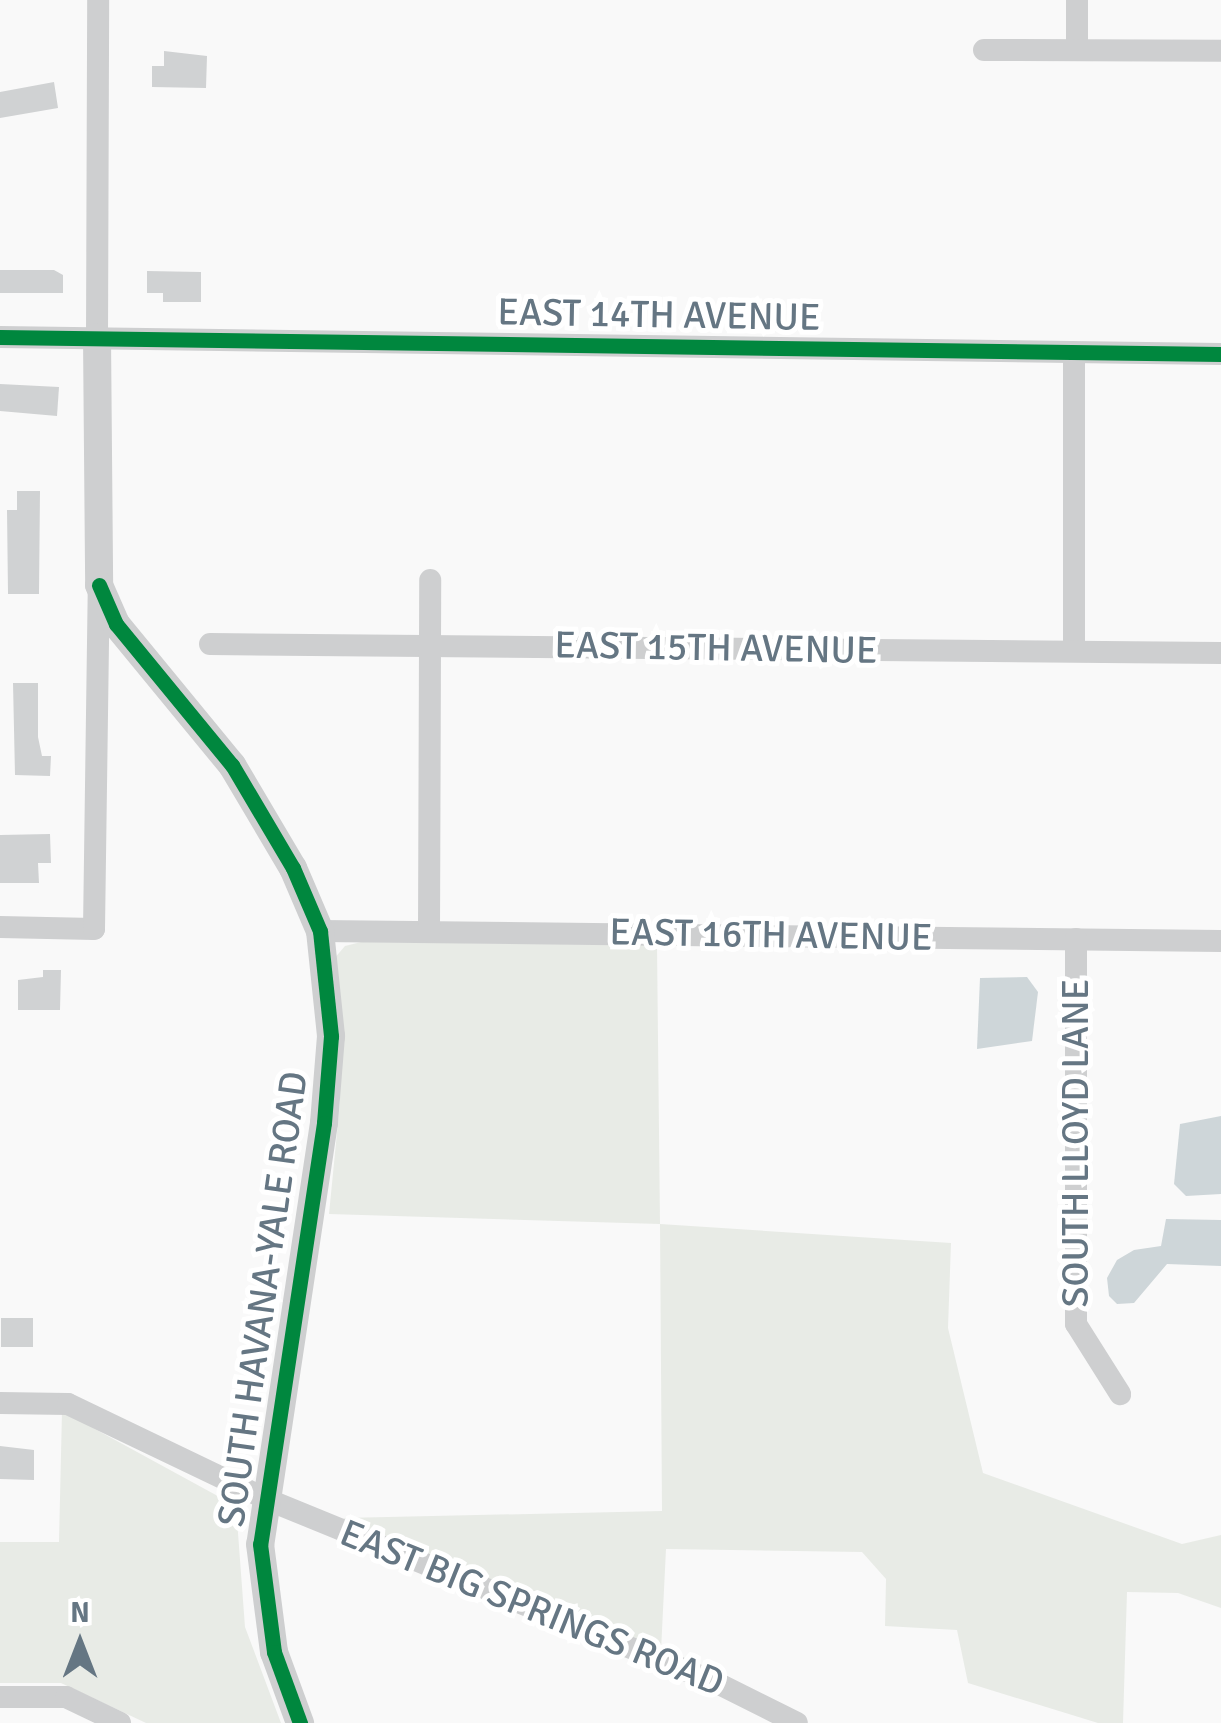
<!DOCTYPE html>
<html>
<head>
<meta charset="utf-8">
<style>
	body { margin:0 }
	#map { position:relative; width:1221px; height:1723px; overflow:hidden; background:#f9f9f9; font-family:Signika,sans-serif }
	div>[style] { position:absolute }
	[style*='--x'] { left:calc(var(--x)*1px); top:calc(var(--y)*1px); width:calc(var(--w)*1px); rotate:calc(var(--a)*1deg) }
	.green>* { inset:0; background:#e8ebe6 }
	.water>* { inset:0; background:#ced6d9 }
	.building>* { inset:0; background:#d0d2d3 }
	.minor>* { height:22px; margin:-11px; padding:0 11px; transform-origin:11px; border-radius:11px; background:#cecfd0 }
	.tertiary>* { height:28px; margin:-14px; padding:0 14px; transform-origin:14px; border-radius:14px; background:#cecfd0 }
	.cycleway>* { height:15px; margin:-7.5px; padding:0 7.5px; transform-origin:7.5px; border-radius:7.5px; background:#00873e }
	span { translate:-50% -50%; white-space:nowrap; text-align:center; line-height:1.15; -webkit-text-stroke:10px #fff; paint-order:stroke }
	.street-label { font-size:38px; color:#657683 }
	.north { position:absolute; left:30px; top:1593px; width:100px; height:100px; -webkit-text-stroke:8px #fff; paint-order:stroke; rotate:0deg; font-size:28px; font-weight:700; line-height:40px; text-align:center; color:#657683 }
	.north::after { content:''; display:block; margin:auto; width:35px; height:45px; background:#657683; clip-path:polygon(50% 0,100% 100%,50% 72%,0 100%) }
</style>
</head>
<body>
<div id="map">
	<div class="green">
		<div style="clip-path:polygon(361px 942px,657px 945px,660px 1224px,951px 1243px,948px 1328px,983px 1473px,1182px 1544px,1221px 1535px,1221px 1608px,1178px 1593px,1127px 1592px,1123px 1723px,1098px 1723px,968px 1683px,957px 1630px,885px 1626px,886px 1579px,862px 1552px,666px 1549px,661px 1651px,343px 1518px,662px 1511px,660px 1224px,329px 1214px,340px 1102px,333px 960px,345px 946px)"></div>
		<div style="clip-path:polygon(62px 1411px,236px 1506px,245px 1627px,281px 1723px,146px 1723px,61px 1683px,0 1683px,0 1542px,59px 1542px)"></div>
	</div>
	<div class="water">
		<div style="clip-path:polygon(1027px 977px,1038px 992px,1032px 1041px,977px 1049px,980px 978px)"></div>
		<div style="clip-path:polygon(1221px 1116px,1221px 1194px,1186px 1196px,1174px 1184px,1180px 1124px)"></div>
		<div style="clip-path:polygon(1166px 1219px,1221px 1220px,1221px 1266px,1167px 1264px,1134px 1303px,1117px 1304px,1109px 1296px,1107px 1278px,1117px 1260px,1134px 1250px,1161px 1246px)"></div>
	</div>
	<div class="building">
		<div style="clip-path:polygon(164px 51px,207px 56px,206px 88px,152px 87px,152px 66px,164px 66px)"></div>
		<div style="clip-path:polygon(54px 82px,58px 108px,0 118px,0 92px)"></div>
		<div style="clip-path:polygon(0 270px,54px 270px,63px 275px,63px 293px,0 293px)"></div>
		<div style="clip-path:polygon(147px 271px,201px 272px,201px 302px,163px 302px,163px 293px,147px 293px)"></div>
		<div style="clip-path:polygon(0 384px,59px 387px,57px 416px,0 411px)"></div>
		<div style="clip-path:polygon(17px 491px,40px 491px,39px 594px,8px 594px,7px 510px,17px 510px)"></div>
		<div style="clip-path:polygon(13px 683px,38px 683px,38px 737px,42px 756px,51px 756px,50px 776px,15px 775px)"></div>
		<div style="clip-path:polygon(50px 834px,51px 863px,38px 863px,39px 883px,0 883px,0 835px)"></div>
		<div style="clip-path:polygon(43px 970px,61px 970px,60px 1010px,18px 1010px,18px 980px,43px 977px)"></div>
		<div style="clip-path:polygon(1px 1318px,33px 1318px,33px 1347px,1px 1347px)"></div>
		<div style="clip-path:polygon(0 1446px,34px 1450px,34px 1480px,0 1479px)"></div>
	</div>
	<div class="minor">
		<div style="--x:1077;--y:0;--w:50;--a:90"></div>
		<div style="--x:984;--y:50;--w:237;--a:0.2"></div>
		<div style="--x:0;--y:337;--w:1221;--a:0.8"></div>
		<div style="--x:97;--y:337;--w:337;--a:-89.8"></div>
		<div style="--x:1074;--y:353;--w:298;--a:90"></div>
		<div style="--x:210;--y:644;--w:1011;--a:0.51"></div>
		<div style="--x:0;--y:927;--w:94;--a:1.2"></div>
		<div style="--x:94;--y:929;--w:343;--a:-89.2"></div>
		<div style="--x:320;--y:931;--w:901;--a:0.64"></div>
		<div style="--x:429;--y:931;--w:351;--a:-89.8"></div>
		<div style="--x:1076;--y:939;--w:385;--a:90"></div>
		<div style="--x:1076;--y:1324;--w:83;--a:57.8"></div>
		<div style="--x:0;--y:1403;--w:68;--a:0.8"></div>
		<div style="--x:68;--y:1404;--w:220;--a:25.6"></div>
		<div style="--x:266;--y:1499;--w:489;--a:22.2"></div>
		<div style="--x:719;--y:1684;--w:87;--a:26.6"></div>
		<div style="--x:0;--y:1697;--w:66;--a:0"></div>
		<div style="--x:66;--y:1697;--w:60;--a:25.7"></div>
	</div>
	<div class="tertiary">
		<div style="--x:97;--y:337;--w:248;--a:89.5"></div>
		<div style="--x:99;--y:585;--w:43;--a:66.4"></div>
		<div style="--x:116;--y:624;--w:183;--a:50.6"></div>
		<div style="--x:232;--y:765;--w:120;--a:59.4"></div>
		<div style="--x:293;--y:868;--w:69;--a:66.8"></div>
		<div style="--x:320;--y:931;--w:106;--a:84"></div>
		<div style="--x:331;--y:1036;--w:87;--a:94.6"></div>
		<div style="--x:324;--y:1123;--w:426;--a:98.6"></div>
		<div style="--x:260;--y:1544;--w:109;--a:82.6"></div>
		<div style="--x:274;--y:1652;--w:76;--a:69.9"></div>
	</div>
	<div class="cycleway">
		<div style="--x:0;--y:337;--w:1221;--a:0.8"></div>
		<div style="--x:99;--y:585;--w:43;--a:66.4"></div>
		<div style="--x:116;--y:624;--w:183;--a:50.6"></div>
		<div style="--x:232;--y:765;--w:120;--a:59.4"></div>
		<div style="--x:293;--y:868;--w:69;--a:66.8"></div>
		<div style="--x:320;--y:931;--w:106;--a:84"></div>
		<div style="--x:331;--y:1036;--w:87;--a:94.6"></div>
		<div style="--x:324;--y:1123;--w:426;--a:98.6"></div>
		<div style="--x:260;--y:1544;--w:109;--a:82.6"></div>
		<div style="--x:274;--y:1652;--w:76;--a:69.9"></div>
	</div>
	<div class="street-label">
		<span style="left:659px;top:315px;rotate:1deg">EAST 14TH AVENUE</span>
		<span style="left:716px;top:648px;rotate:1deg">EAST 15TH AVENUE</span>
		<span style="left:771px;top:935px;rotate:1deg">EAST 16TH AVENUE</span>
		<span style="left:1076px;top:1143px;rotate:-90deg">SOUTH LLOYD LANE</span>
		<span style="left:263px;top:1299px;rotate:-82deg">SOUTH HAVANA-YALE ROAD</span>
		<span style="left:532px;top:1608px;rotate:22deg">EAST BIG SPRINGS ROAD</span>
	</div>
	<div class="north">N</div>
</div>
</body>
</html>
